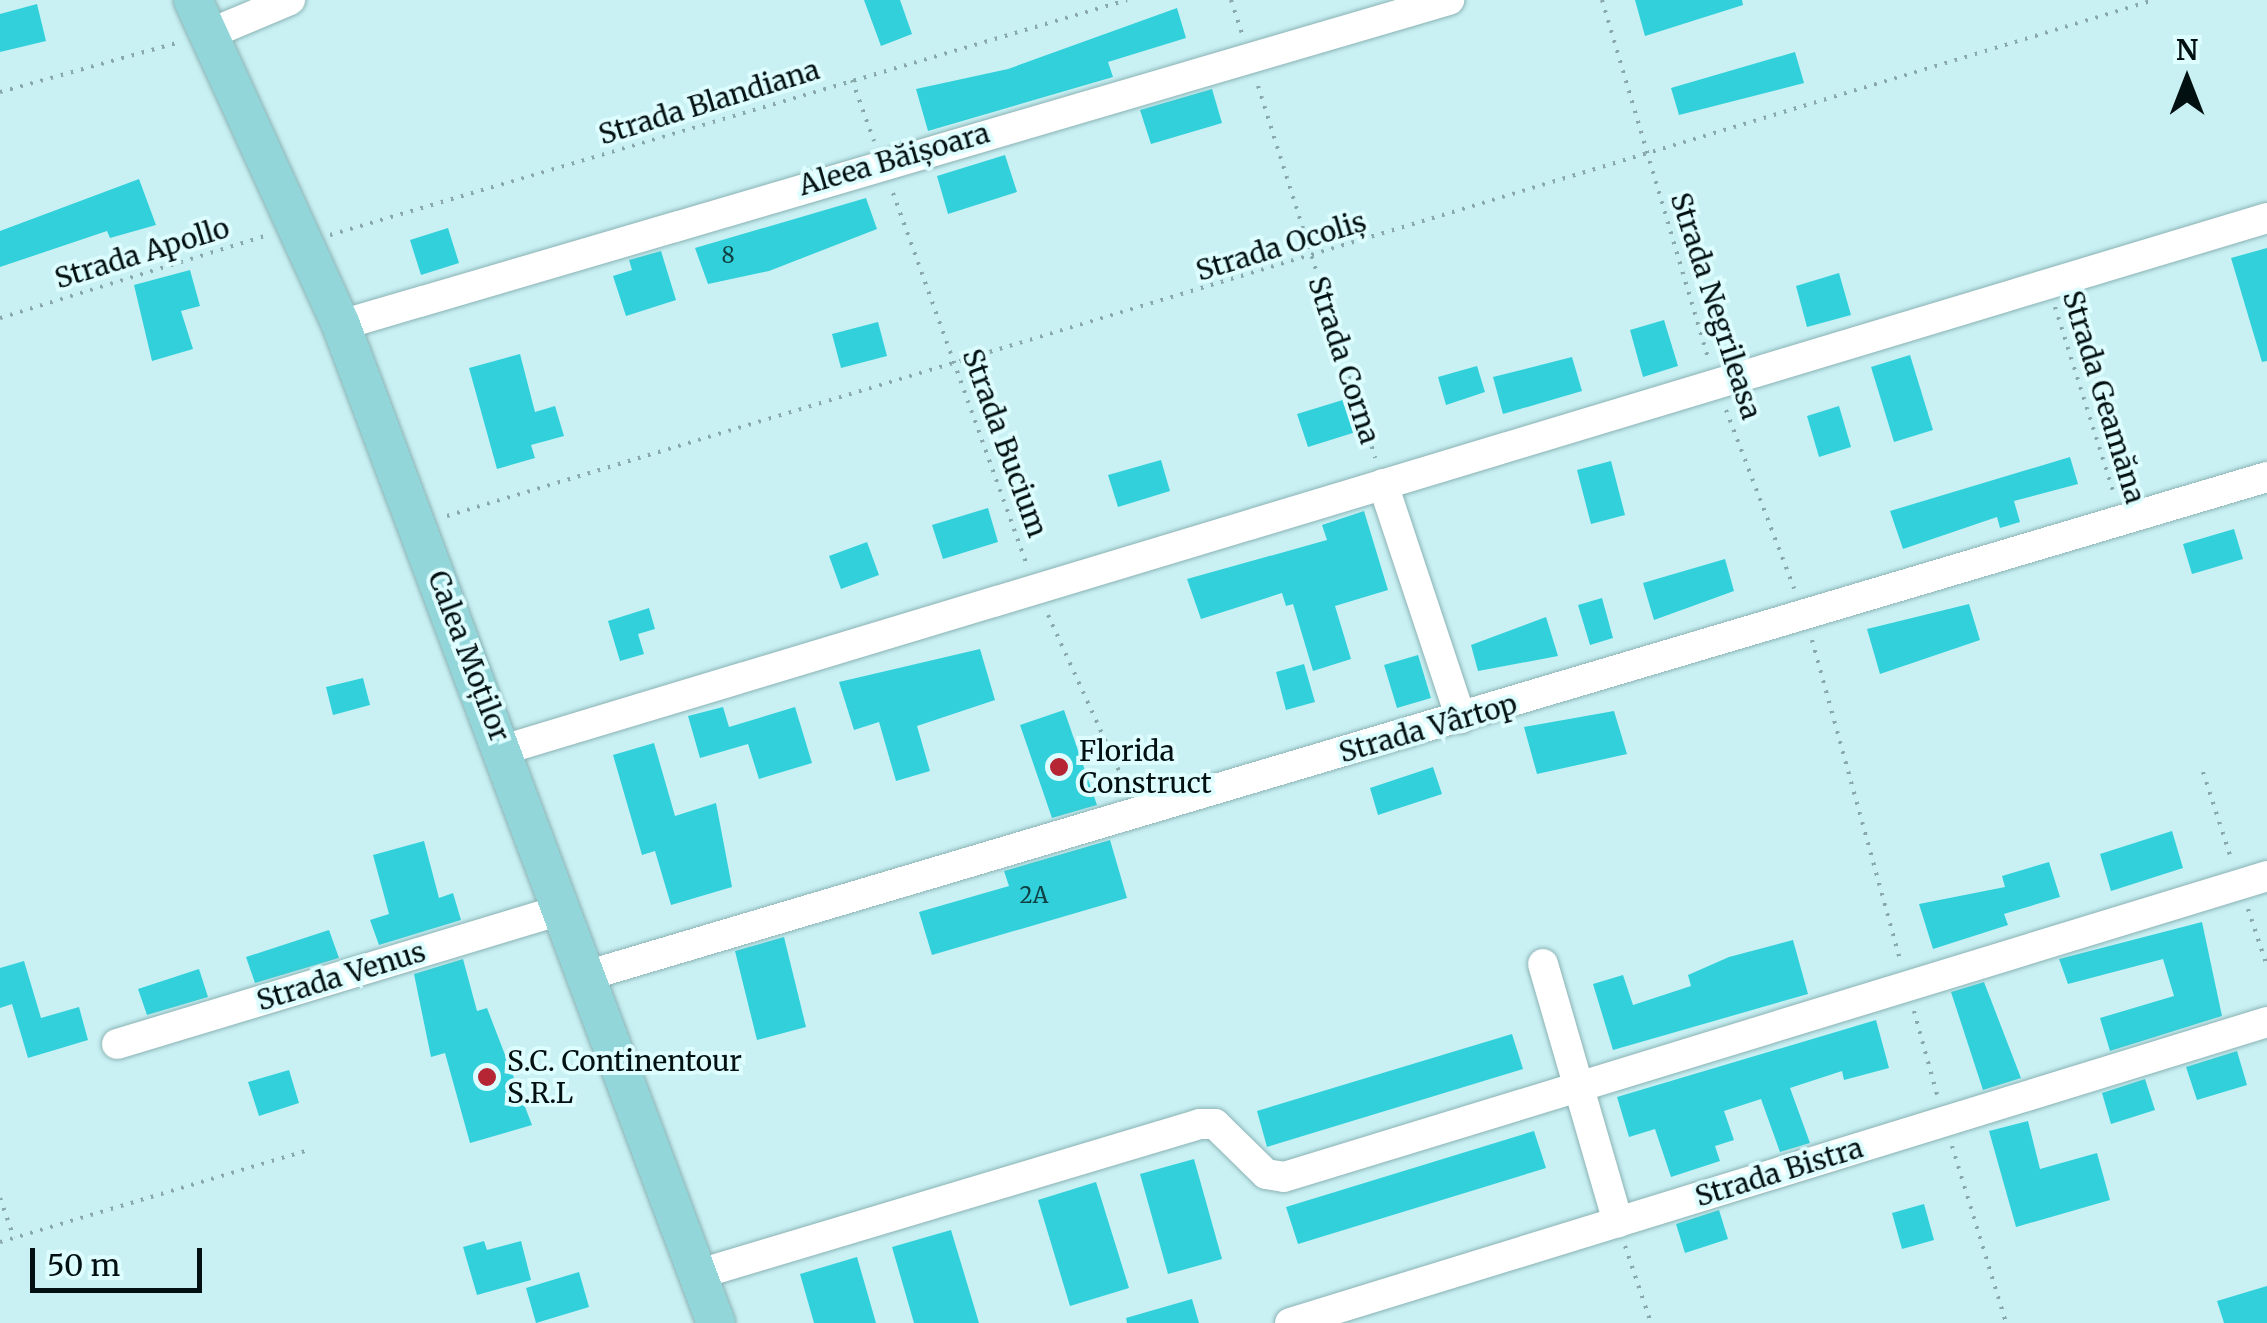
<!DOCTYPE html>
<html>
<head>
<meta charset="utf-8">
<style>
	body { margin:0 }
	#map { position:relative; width:2267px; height:1323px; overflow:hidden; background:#c9f1f4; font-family:Merriweather,serif }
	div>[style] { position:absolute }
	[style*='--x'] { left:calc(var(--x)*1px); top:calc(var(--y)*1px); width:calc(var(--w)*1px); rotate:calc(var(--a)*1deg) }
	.building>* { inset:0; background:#32d0da }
	.path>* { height:4px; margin-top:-2px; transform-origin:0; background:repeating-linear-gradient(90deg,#88a8aa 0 2.5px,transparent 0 10.5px) }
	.roads { filter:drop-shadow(0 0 2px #8bb2b4) drop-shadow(0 0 2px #8bb2b4) }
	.minor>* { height:30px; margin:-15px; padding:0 15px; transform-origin:15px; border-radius:15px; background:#fff }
	.major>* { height:38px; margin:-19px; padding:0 19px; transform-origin:19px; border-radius:19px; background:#93d6da }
	.dots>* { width:28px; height:28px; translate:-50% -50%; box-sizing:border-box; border:5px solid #ddfdff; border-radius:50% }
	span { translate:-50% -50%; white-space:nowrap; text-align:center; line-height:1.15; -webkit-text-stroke:8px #ddfdff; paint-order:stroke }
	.number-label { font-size:22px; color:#0f4043 }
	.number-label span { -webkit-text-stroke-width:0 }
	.street-label { font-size:28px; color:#031011 }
	.poi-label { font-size:28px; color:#031011 }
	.left { translate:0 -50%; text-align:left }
	.north { position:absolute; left:2137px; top:30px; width:100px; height:100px; -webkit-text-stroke:8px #ddfdff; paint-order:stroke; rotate:0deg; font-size:28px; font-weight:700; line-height:40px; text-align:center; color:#031011 }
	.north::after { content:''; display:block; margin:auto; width:35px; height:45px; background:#031011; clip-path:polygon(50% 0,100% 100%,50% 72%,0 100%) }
	.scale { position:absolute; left:30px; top:1248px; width:172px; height:45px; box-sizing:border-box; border:5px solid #031011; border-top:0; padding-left:12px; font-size:30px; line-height:35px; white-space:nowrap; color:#031011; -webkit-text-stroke:8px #ddfdff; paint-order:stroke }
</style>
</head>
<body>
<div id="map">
	<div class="building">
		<div style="clip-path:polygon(864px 0,900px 0,912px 34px,881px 46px)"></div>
		<div style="clip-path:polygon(1635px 0,1742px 0,1743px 5px,1645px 36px)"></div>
		<div style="clip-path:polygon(37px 4px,46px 41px,0 52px,0 14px)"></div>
		<div style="clip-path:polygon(1177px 8px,1186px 38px,1108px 62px,1113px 77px,928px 131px,916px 89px,1008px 69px)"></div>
		<div style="clip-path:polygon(1795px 52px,1804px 83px,1679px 115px,1671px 88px)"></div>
		<div style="clip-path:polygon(1212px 89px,1222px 123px,1151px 144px,1140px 110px)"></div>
		<div style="clip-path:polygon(1005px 155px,1017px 192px,948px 214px,937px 176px)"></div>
		<div style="clip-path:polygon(139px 179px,156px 225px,110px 238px,107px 231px,0 267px,0 231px)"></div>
		<div style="clip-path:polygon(866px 198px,877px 229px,769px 271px,708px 284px,695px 248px)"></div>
		<div style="clip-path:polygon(448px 228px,459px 263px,421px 275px,410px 240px)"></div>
		<div style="clip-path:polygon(2267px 248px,2267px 361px,2262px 362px,2231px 258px)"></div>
		<div style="clip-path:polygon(661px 251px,676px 300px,626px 316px,613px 276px,632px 270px,629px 260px)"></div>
		<div style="clip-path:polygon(190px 270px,200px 306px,181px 311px,193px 349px,152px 361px,134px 285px)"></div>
		<div style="clip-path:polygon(1839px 273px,1851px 315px,1807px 327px,1796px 286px)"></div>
		<div style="clip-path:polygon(1664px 320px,1678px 366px,1643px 377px,1630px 330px)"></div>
		<div style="clip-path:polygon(878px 322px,887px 356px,841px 368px,832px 334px)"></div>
		<div style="clip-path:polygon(520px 354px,535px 412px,555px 406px,564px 436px,531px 445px,535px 458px,497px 469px,469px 368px)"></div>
		<div style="clip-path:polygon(1910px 355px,1933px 430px,1894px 442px,1871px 367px)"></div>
		<div style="clip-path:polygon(1572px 357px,1582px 391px,1503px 414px,1493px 377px)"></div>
		<div style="clip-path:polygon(1477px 366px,1485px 392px,1446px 405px,1438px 377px)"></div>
		<div style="clip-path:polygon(1346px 399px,1356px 432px,1308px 447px,1297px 414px)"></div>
		<div style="clip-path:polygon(1839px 406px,1851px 447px,1819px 457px,1807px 416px)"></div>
		<div style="clip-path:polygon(2070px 457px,2078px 484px,2014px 501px,2020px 522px,2000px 528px,1997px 517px,1903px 549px,1890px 511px)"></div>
		<div style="clip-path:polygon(1161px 460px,1170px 491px,1118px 507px,1108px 475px)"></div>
		<div style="clip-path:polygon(1611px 461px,1625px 515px,1591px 524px,1577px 470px)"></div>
		<div style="clip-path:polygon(988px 508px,998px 542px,943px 559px,932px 525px)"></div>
		<div style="clip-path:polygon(1364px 511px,1388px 590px,1335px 606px,1351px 659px,1313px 671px,1293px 604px,1286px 606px,1282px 593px,1201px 619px,1187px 579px,1327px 540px,1322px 525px)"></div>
		<div style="clip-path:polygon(2234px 529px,2243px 559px,2192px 574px,2183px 544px)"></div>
		<div style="clip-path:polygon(867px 542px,879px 575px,841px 589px,829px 556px)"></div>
		<div style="clip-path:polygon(1725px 559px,1734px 591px,1654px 620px,1643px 583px)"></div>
		<div style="clip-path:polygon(1602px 598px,1613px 638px,1590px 645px,1578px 605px)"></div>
		<div style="clip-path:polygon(1969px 604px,1980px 640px,1880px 674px,1867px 629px)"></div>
		<div style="clip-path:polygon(649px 608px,655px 629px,638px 634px,644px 654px,620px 661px,608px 621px)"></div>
		<div style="clip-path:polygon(1546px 617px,1558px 656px,1478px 671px,1471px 645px)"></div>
		<div style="clip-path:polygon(980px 649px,995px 700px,917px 726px,930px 771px,896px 781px,879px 722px,854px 730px,839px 682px)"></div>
		<div style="clip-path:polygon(1418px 655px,1431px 698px,1397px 708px,1384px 665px)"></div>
		<div style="clip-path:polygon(1304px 664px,1315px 702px,1286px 710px,1276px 672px)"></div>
		<div style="clip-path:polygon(363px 678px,370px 705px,333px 715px,326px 687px)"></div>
		<div style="clip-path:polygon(723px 707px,729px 727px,795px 707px,812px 763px,759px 779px,748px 744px,700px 758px,688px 716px)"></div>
		<div style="clip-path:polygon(1064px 710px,1097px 805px,1052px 818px,1020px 725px)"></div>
		<div style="clip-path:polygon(1614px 711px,1627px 754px,1537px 774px,1524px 727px)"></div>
		<div style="clip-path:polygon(654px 743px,675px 816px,716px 803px,732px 887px,671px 905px,655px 851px,642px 855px,613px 755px)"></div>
		<div style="clip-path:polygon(1433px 767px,1442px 794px,1378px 815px,1370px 788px)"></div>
		<div style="clip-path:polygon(2172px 831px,2183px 868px,2111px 891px,2100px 854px)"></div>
		<div style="clip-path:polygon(1110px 840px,1127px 898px,932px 955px,919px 912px,1009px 886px,1004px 871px)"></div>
		<div style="clip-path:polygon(424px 841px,439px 898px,453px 893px,461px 920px,379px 945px,370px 920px,389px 914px,373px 855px)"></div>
		<div style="clip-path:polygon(2049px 862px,2060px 897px,2004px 914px,2008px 925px,1933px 949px,1919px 904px,2005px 887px,2002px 876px)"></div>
		<div style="clip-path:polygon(2202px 922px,2222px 1016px,2110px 1051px,2100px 1018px,2174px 996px,2163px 959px,2068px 984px,2059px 959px)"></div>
		<div style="clip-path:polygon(329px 930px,339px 958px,255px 983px,246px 957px)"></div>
		<div style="clip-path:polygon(784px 937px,806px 1027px,757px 1040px,735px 951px)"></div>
		<div style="clip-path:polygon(1793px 940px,1808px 994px,1613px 1050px,1593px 984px,1623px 975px,1633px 1005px,1691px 986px,1688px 975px,1729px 957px)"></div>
		<div style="clip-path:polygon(463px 959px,477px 1011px,487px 1008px,532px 1125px,470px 1143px,445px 1053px,431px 1057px,414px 974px)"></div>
		<div style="clip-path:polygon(24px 961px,41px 1018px,79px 1007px,88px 1040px,28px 1058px,12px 1004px,0 1008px,0 968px)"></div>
		<div style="clip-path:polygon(199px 969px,208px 997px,147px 1015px,138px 989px)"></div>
		<div style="clip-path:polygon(1984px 982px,2021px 1078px,1983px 1090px,1951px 992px)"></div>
		<div style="clip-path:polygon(1876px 1020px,1889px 1068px,1844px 1080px,1842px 1071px,1790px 1088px,1810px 1143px,1780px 1152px,1761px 1099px,1724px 1111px,1734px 1140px,1715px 1146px,1720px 1161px,1671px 1177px,1655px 1129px,1629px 1137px,1617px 1097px)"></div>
		<div style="clip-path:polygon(1512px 1034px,1523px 1069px,1267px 1147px,1257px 1111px)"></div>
		<div style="clip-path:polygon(2237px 1051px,2247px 1085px,2197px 1100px,2186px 1067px)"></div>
		<div style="clip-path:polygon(289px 1070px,299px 1103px,259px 1116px,248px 1082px)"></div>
		<div style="clip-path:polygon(2145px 1079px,2155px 1110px,2111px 1124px,2102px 1093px)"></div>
		<div style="clip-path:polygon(2028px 1121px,2040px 1169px,2097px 1153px,2110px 1200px,2016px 1227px,1989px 1131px)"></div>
		<div style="clip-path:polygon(1534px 1131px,1546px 1168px,1298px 1244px,1286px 1207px)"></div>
		<div style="clip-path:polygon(1194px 1159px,1222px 1259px,1168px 1274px,1140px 1174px)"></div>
		<div style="clip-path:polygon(1096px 1182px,1129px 1288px,1070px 1306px,1038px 1200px)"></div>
		<div style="clip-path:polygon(1924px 1204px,1934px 1240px,1902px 1249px,1892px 1213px)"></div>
		<div style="clip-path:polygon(1719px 1210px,1728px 1239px,1685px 1253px,1676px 1224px)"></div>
		<div style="clip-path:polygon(951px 1230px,979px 1323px,914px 1323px,892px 1247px)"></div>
		<div style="clip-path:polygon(484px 1241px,487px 1250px,521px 1241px,531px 1280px,477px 1295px,463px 1247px)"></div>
		<div style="clip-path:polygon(857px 1257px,876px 1323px,814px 1323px,800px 1274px)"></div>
		<div style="clip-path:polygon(579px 1272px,589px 1307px,536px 1323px,526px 1288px)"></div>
		<div style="clip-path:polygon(2267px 1286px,2267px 1323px,2224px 1323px,2217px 1301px)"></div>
		<div style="clip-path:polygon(1192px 1299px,1199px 1323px,1127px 1323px,1126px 1318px)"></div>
	</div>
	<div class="path">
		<div style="--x:1231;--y:0;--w:36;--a:72"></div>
		<div style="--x:1602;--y:0;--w:374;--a:73.5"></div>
		<div style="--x:852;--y:80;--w:65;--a:70.2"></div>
		<div style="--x:1258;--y:86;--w:390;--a:72.5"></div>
		<div style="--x:0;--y:92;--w:187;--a:-15.5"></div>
		<div style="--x:893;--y:193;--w:395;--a:70.2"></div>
		<div style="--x:330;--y:235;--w:831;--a:-16.43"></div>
		<div style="--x:2055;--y:307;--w:196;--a:72.5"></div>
		<div style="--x:0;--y:318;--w:281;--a:-17.2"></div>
		<div style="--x:1726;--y:410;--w:191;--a:69.1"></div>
		<div style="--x:447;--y:516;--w:1783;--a:-16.82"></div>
		<div style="--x:1048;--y:615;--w:190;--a:65.5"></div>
		<div style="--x:1812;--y:640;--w:335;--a:74.6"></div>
		<div style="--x:2203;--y:772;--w:90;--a:72"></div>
		<div style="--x:2248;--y:909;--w:60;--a:71.6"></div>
		<div style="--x:1914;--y:1011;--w:90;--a:74.6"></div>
		<div style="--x:1952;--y:1146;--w:185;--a:73"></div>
		<div style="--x:0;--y:1198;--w:42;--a:70.7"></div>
		<div style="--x:0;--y:1242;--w:321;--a:-16.6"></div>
		<div style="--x:1625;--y:1246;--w:81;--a:71.3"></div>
	</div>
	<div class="roads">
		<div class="minor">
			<div style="--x:209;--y:34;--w:88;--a:-22.8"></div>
			<div style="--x:341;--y:325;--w:1155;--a:-16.35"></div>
			<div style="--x:1383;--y:484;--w:247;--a:71.6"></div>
			<div style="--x:506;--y:749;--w:1839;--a:-16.78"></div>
			<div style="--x:1543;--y:964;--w:269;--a:73.8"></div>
			<div style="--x:589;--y:975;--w:1750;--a:-16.53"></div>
			<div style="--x:117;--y:1044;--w:467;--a:-16.8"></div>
			<div style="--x:699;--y:1274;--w:523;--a:-16.67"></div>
			<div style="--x:1200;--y:1124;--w:15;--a:0"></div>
			<div style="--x:1215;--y:1124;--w:71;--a:44.4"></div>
			<div style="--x:1266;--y:1174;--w:18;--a:9"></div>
			<div style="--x:1284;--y:1177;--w:1028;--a:-17.02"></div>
			<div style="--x:1290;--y:1323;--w:1022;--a:-17.12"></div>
		</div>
		<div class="major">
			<div style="--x:193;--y:0;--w:357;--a:65.5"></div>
			<div style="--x:341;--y:325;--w:1066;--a:69.41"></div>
		</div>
	</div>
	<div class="dots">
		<div style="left:1059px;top:767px;background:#b62534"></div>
		<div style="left:487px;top:1077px;background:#b62534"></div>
	</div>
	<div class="number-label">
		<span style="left:728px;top:256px">8</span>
		<span style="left:1034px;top:896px">2A</span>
	</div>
	<div class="street-label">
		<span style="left:709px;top:102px;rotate:-17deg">Strada Blandiana</span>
		<span style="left:894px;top:159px;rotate:-16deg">Aleea Băișoara</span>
		<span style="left:1281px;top:246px;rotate:-17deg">Strada Ocoliș</span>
		<span style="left:142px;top:253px;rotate:-17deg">Strada Apollo</span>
		<span style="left:1716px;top:306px;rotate:72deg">Strada Negrileasa</span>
		<span style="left:1344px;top:360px;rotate:72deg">Strada Corna</span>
		<span style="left:2104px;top:397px;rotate:73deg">Strada Geamăna</span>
		<span style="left:1005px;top:443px;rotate:70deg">Strada Bucium</span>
		<span style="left:469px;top:656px;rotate:69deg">Calea Moților</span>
		<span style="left:1428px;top:728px;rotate:-16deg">Strada Vârtop</span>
		<span style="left:341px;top:976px;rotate:-17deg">Strada Venus</span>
		<span style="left:1779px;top:1172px;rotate:-17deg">Strada Bistra</span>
	</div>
	<div class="poi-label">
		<span class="left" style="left:1079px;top:767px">Florida<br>Construct</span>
		<span class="left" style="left:507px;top:1077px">S.C. Continentour<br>S.R.L</span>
	</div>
	<div class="north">N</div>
	<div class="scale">50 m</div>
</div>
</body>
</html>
